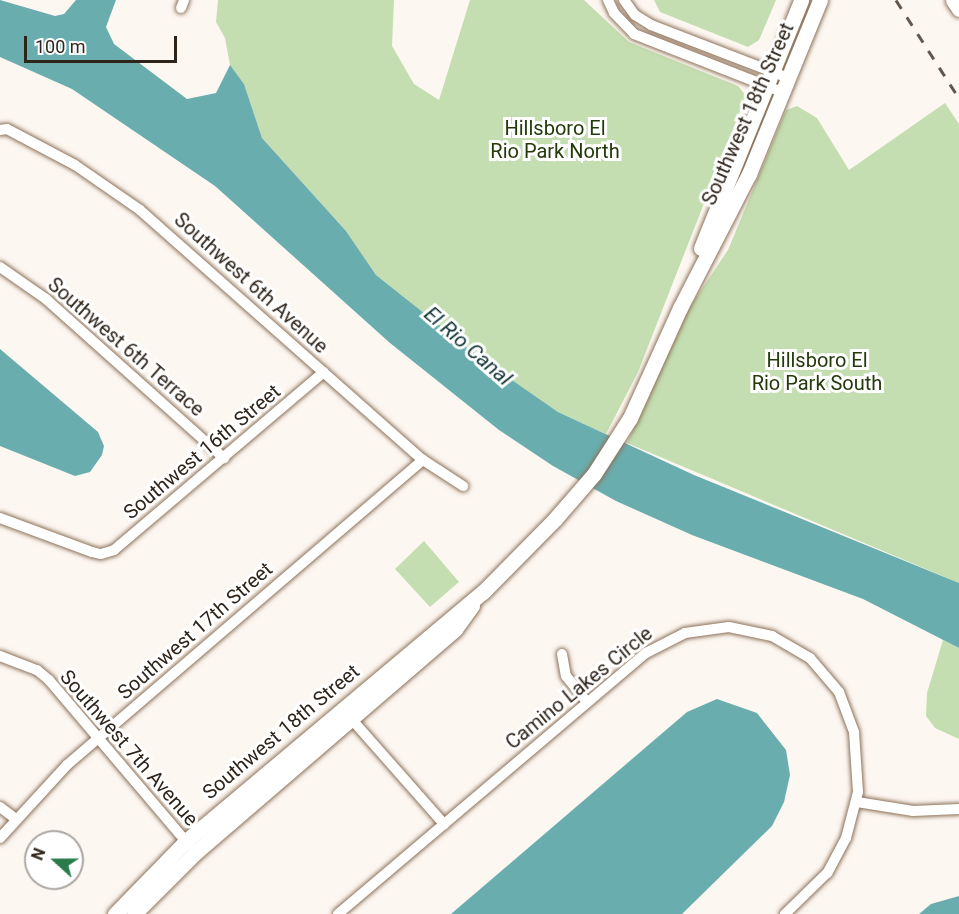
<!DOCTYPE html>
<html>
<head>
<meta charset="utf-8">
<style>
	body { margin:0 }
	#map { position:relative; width:959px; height:914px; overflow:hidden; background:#fdf7f1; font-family:Roboto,sans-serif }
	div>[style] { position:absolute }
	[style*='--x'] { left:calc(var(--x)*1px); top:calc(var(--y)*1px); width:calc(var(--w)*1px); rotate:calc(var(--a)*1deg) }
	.green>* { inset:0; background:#c4deb1 }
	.water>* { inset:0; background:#6aadae }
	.roads { filter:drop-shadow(0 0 2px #8d7259) drop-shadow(0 0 2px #8d7259) }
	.minor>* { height:10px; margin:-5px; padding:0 5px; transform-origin:5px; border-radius:5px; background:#fff }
	.secondary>* { height:15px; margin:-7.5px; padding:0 7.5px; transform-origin:7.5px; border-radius:7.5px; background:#fff }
	.rail>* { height:3px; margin-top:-1.5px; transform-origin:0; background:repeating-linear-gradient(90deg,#61574e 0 10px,transparent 0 20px) }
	span { translate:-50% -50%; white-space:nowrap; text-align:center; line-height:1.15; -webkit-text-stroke:6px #fff; paint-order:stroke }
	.street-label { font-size:20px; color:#2f241a }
	.park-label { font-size:20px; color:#233b0a }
	.water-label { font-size:21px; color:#113435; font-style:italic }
	.north { position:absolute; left:24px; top:830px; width:60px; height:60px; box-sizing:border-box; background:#fff; border:2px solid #aca7a3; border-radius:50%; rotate:291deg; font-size:16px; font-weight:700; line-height:24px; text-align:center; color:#2f241a }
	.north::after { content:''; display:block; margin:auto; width:21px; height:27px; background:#2a7b4c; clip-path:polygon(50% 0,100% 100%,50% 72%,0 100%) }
	.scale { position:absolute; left:24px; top:36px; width:153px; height:27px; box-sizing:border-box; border:3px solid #2f241a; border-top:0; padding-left:8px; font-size:18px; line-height:21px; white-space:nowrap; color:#2f241a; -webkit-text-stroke:4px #fff; paint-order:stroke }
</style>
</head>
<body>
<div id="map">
	<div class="green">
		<div style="clip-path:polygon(218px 0,394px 0,392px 46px,414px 84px,439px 100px,470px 0,584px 0,629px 42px,738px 86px,746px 96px,638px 372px,606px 434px,558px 412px,483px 360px,376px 275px,346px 231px,262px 138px,244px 84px,230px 65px,225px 38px,216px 22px)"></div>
		<div style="clip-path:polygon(654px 0,776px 0,759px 40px,748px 47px,660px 12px)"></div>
		<div style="clip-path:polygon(945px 103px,959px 124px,959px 583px,627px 443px,689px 308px,728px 250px,786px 110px,797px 106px,817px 118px,849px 170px)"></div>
		<div style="clip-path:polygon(424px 541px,459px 582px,430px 607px,395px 569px)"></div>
		<div style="clip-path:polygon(943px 640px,959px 648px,959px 739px,935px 728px,926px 716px,927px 693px)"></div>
	</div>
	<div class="water">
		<div style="clip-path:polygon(0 0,55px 16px,64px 14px,76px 0,116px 0,106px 27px,114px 44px,187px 99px,216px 93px,230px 65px,244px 84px,262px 138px,346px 231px,376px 275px,483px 360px,558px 412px,694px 475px,959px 583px,959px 648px,863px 599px,692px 535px,616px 501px,553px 466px,499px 430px,390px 343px,215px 186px,72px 89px,0 57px)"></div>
		<div style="clip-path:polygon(0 349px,98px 432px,104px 446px,102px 455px,90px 472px,75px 476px,0 446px)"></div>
		<div style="clip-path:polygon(717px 699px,757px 713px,786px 750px,790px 775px,784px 802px,772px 826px,682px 914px,451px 914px,687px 712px)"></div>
		<div style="clip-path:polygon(959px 896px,959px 914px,919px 914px,931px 904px)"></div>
	</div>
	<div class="roads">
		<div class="minor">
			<div style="--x:608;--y:0;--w:14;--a:65"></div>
			<div style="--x:614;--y:13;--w:29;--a:46"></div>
			<div style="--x:634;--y:34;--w:159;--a:21.4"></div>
			<div style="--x:624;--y:0;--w:19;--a:54"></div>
			<div style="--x:635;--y:15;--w:19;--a:32"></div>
			<div style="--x:651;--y:25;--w:147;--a:21.1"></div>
			<div style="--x:181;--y:8;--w:9;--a:-69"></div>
			<div style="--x:0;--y:130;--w:7;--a:-8"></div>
			<div style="--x:7;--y:129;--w:77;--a:27.9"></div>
			<div style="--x:75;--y:165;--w:79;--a:34.7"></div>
			<div style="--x:140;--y:210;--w:378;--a:41.5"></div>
			<div style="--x:423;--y:460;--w:48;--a:33"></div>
			<div style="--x:0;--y:267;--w:56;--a:34.8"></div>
			<div style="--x:46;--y:299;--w:239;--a:41.8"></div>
			<div style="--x:0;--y:518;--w:98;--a:20.3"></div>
			<div style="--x:92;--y:552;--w:9;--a:13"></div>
			<div style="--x:101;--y:554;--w:14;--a:-17"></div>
			<div style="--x:114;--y:550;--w:275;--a:-40.3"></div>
			<div style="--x:562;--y:654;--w:22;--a:80"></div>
			<div style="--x:566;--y:676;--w:33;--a:51"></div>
			<div style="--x:0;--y:656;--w:40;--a:21"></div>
			<div style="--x:37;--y:670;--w:16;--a:40"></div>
			<div style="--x:49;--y:680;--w:218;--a:49.7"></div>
			<div style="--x:347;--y:714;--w:147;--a:48.6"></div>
			<div style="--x:857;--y:802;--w:57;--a:9.1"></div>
			<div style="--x:913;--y:811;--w:46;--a:-2.5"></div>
			<div style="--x:0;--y:807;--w:20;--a:37"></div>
			<div style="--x:0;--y:838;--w:99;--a:-47.5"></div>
			<div style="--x:67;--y:765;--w:469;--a:-40.6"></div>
			<div style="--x:338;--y:914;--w:404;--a:-40.3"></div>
			<div style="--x:646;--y:653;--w:44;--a:-27.1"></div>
			<div style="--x:685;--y:633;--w:44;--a:-7.8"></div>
			<div style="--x:729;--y:627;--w:44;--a:11.8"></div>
			<div style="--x:772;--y:636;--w:44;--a:30.1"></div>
			<div style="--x:810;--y:658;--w:45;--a:49.5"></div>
			<div style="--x:839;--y:692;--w:43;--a:69.4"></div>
			<div style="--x:854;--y:732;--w:60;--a:86.2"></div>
			<div style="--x:858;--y:792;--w:48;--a:104.6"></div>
			<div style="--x:846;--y:838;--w:40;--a:118"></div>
			<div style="--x:827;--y:873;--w:59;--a:135.7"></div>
		</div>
		<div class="secondary">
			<div style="--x:953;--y:0;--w:11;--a:56"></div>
			<div style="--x:701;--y:248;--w:267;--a:-68"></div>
			<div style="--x:115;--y:914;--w:102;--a:-45.8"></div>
			<div style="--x:186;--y:841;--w:388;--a:-40"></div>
			<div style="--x:483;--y:592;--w:103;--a:-45.4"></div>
			<div style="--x:555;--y:519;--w:60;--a:-49.1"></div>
			<div style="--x:594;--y:474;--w:67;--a:-57.3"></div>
			<div style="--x:630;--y:418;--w:121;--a:-65.6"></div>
			<div style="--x:680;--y:308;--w:151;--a:-62.8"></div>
			<div style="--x:749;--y:174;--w:188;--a:-67.8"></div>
			<div style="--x:134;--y:914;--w:88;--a:-45"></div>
			<div style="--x:196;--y:852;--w:342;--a:-40.7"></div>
			<div style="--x:455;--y:629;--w:29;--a:-54"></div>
		</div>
	</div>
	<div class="rail">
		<div style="--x:896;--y:0;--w:117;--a:57.3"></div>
	</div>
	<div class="street-label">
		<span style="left:748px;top:114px;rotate:-66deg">Southwest 18th Street</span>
		<span style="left:251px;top:283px;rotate:42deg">Southwest 6th Avenue</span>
		<span style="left:126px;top:347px;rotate:41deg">Southwest 6th Terrace</span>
		<span style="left:202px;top:452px;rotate:-40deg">Southwest 16th Street</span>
		<span style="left:195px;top:631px;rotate:-41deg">Southwest 17th Street</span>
		<span style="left:579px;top:688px;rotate:-39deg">Camino Lakes Circle</span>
		<span style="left:281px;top:732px;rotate:-40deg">Southwest 18th Street</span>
		<span style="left:129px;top:748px;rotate:49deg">Southwest 7th Avenue</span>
	</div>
	<div class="park-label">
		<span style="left:555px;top:140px">Hillsboro El<br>Rio Park North</span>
		<span style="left:817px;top:372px">Hillsboro El<br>Rio Park South</span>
	</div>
	<div class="water-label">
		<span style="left:468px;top:346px;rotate:41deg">El Rio Canal</span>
	</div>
	<div class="north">N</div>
	<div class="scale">100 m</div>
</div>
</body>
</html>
